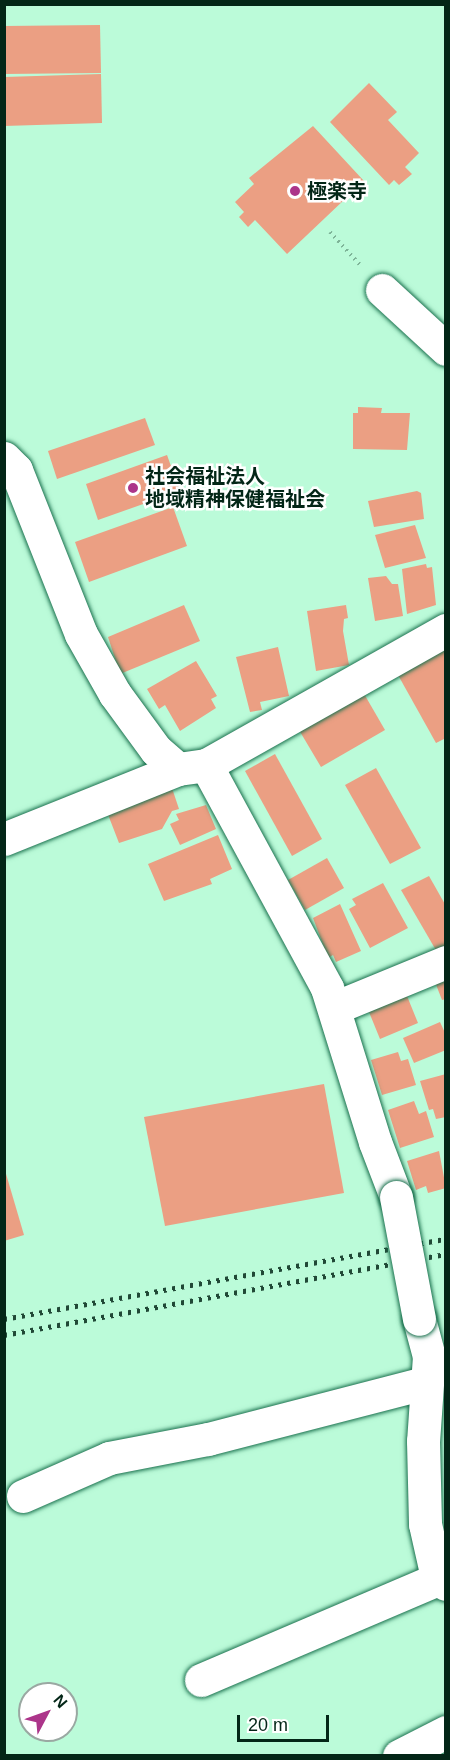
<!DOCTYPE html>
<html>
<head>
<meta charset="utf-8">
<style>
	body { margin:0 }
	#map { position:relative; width:450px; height:1760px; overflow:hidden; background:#bbfbd9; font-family:Helvetica,"Noto Sans JP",sans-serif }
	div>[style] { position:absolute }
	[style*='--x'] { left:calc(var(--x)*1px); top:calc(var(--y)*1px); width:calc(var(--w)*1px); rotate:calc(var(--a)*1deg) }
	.building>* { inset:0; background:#eb9f83 }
	.path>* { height:4px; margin-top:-2px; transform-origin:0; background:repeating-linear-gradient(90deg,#7eb498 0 1.5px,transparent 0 6px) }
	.roads { filter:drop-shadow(0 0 2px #1a714e) drop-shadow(0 0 2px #1a714e) }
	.minor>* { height:33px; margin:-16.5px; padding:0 16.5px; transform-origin:16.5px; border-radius:16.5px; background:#fff }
	.rail>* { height:4.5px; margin-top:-2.25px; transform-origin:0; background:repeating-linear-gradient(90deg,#204836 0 3px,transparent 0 9px) }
	.bridges { filter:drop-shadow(0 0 2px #1a714e) drop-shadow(0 0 2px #1a714e) }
	.minor-bridge>* { height:33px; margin:-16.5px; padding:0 16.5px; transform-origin:16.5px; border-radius:16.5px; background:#fff }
	.dots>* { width:16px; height:16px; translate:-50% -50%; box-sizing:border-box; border:3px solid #fff; border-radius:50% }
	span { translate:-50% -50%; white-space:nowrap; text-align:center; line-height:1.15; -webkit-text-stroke:5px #fff; paint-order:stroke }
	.poi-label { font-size:20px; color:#032617; font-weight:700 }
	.left { translate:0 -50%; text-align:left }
	.frame { position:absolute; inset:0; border:6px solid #032617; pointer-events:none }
	.north { position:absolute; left:18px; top:1682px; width:60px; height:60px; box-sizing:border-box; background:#fff; border:2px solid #9aa8a2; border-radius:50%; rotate:49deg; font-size:16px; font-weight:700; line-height:24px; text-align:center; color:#032617 }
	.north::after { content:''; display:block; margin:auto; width:21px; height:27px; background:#ac358a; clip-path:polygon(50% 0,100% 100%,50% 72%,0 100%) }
	.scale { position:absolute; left:237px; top:1715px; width:92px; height:27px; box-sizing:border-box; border:3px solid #032617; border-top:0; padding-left:8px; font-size:18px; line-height:21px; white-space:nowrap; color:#032617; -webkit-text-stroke:4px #fff; paint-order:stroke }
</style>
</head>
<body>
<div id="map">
	<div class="building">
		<div style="clip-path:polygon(100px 25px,101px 73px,4px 74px,4px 26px)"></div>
		<div style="clip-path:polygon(101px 74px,102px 123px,4px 126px,4px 77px)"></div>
		<div style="clip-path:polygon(369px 83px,397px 112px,388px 120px,419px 153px,405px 167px,412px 174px,399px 185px,394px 180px,389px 185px,330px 122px)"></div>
		<div style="clip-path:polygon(313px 126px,364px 181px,287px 254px,255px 220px,248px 227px,239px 217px,244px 212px,235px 202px,254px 184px,249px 178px)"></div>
		<div style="clip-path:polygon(358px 407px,382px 408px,381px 413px,410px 413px,407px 450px,353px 449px,353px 413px,358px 413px)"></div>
		<div style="clip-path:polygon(145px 418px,155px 445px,57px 479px,48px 451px)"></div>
		<div style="clip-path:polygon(167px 455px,180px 491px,98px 520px,86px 484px)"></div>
		<div style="clip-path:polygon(417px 491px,421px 493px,424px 519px,374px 527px,368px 501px)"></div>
		<div style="clip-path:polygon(173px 507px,187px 546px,89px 582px,75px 542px)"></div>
		<div style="clip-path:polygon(415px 525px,426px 558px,385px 568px,375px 535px)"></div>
		<div style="clip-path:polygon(426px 564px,427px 568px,432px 567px,436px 605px,407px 614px,402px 569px)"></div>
		<div style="clip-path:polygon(386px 576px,392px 584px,398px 584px,403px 616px,375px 621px,368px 578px)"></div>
		<div style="clip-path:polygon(184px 605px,200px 641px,120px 674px,108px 637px)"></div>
		<div style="clip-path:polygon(346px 605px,348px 618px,344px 619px,343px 631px,349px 665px,316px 671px,307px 611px)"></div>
		<div style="clip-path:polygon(278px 647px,289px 696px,260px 702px,262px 710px,250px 712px,236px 657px)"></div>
		<div style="clip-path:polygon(446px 649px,446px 738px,436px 743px,398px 675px)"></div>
		<div style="clip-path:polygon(196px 661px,217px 696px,211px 699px,216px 708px,180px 731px,165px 705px,159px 709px,147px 689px)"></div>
		<div style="clip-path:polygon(363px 692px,385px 730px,321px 767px,299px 730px)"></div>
		<div style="clip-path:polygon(275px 754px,322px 839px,292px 856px,245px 771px)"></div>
		<div style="clip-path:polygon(376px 768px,421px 848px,390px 864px,345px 785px)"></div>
		<div style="clip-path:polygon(172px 788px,179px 809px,172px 811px,162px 829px,119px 843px,107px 812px)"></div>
		<div style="clip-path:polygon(206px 805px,216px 829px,180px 845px,170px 824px,179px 820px,176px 814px)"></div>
		<div style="clip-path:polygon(218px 835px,232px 869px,210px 879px,212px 884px,164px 901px,148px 864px)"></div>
		<div style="clip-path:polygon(327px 858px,344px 888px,305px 910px,288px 880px)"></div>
		<div style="clip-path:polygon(429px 876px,446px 906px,446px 948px,437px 952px,401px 890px)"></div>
		<div style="clip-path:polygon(383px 883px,408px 928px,370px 948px,349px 909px,356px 905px,352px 899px)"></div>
		<div style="clip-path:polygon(340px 904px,361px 951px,336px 962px,333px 955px,328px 958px,313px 918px)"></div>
		<div style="clip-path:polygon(446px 978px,446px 999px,442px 1000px,435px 982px)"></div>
		<div style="clip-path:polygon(407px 996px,418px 1023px,380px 1039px,369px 1012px)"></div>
		<div style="clip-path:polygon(440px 1022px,446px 1035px,446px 1050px,414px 1063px,403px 1038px)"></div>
		<div style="clip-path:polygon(398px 1052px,401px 1061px,408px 1059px,416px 1085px,382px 1095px,371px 1060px)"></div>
		<div style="clip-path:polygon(446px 1074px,446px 1117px,436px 1119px,433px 1109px,429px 1110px,420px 1081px)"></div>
		<div style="clip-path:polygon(324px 1084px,344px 1193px,165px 1226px,144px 1117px)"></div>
		<div style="clip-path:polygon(414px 1101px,419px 1114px,426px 1111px,434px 1137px,400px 1148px,388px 1110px)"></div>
		<div style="clip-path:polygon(439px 1151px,446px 1188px,428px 1193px,426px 1186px,416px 1190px,407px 1161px)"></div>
		<div style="clip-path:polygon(4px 1167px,24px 1235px,4px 1241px)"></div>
	</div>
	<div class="path">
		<div style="--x:330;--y:232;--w:47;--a:47.6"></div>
	</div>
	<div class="roads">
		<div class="minor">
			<div style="--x:382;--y:290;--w:87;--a:42.7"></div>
			<div style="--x:4;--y:458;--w:17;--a:45"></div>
			<div style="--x:16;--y:470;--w:176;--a:68.4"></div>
			<div style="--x:81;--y:634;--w:69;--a:60.5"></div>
			<div style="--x:115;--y:694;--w:69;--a:53.8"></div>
			<div style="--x:156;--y:750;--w:29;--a:41"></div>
			<div style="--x:178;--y:769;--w:28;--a:-8"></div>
			<div style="--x:206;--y:765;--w:275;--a:-29.4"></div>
			<div style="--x:206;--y:765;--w:254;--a:61.5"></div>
			<div style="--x:327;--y:988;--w:161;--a:72.7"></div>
			<div style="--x:375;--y:1142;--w:59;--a:69.1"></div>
			<div style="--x:4;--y:839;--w:188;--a:-21.9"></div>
			<div style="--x:334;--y:1008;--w:121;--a:-22.3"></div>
			<div style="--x:419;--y:1319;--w:38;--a:75"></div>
			<div style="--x:429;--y:1356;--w:85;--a:94"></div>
			<div style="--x:423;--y:1441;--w:83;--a:88.6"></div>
			<div style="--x:425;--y:1524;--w:50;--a:77.3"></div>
			<div style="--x:436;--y:1573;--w:15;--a:48"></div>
			<div style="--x:23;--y:1496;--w:94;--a:-23.8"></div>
			<div style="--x:109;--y:1458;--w:101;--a:-10.9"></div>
			<div style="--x:208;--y:1439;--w:224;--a:-14.5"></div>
			<div style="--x:201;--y:1680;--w:260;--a:-23.1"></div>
			<div style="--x:399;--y:1756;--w:53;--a:-27.1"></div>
		</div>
	</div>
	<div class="rail">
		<div style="--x:4;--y:1319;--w:449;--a:-10.3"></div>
		<div style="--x:4;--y:1335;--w:449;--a:-10.4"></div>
	</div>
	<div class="bridges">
		<div class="minor-bridge">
			<div style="--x:396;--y:1197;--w:124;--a:79.3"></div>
		</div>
	</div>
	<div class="dots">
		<div style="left:295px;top:191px;background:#ac358a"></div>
		<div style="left:133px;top:488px;background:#ac358a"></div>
	</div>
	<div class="poi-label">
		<span class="left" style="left:307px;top:191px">極楽寺</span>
		<span class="left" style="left:145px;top:488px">社会福祉法人<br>地域精神保健福祉会</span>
	</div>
	<div class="frame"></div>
	<div class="north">N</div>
	<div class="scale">20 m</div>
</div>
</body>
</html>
